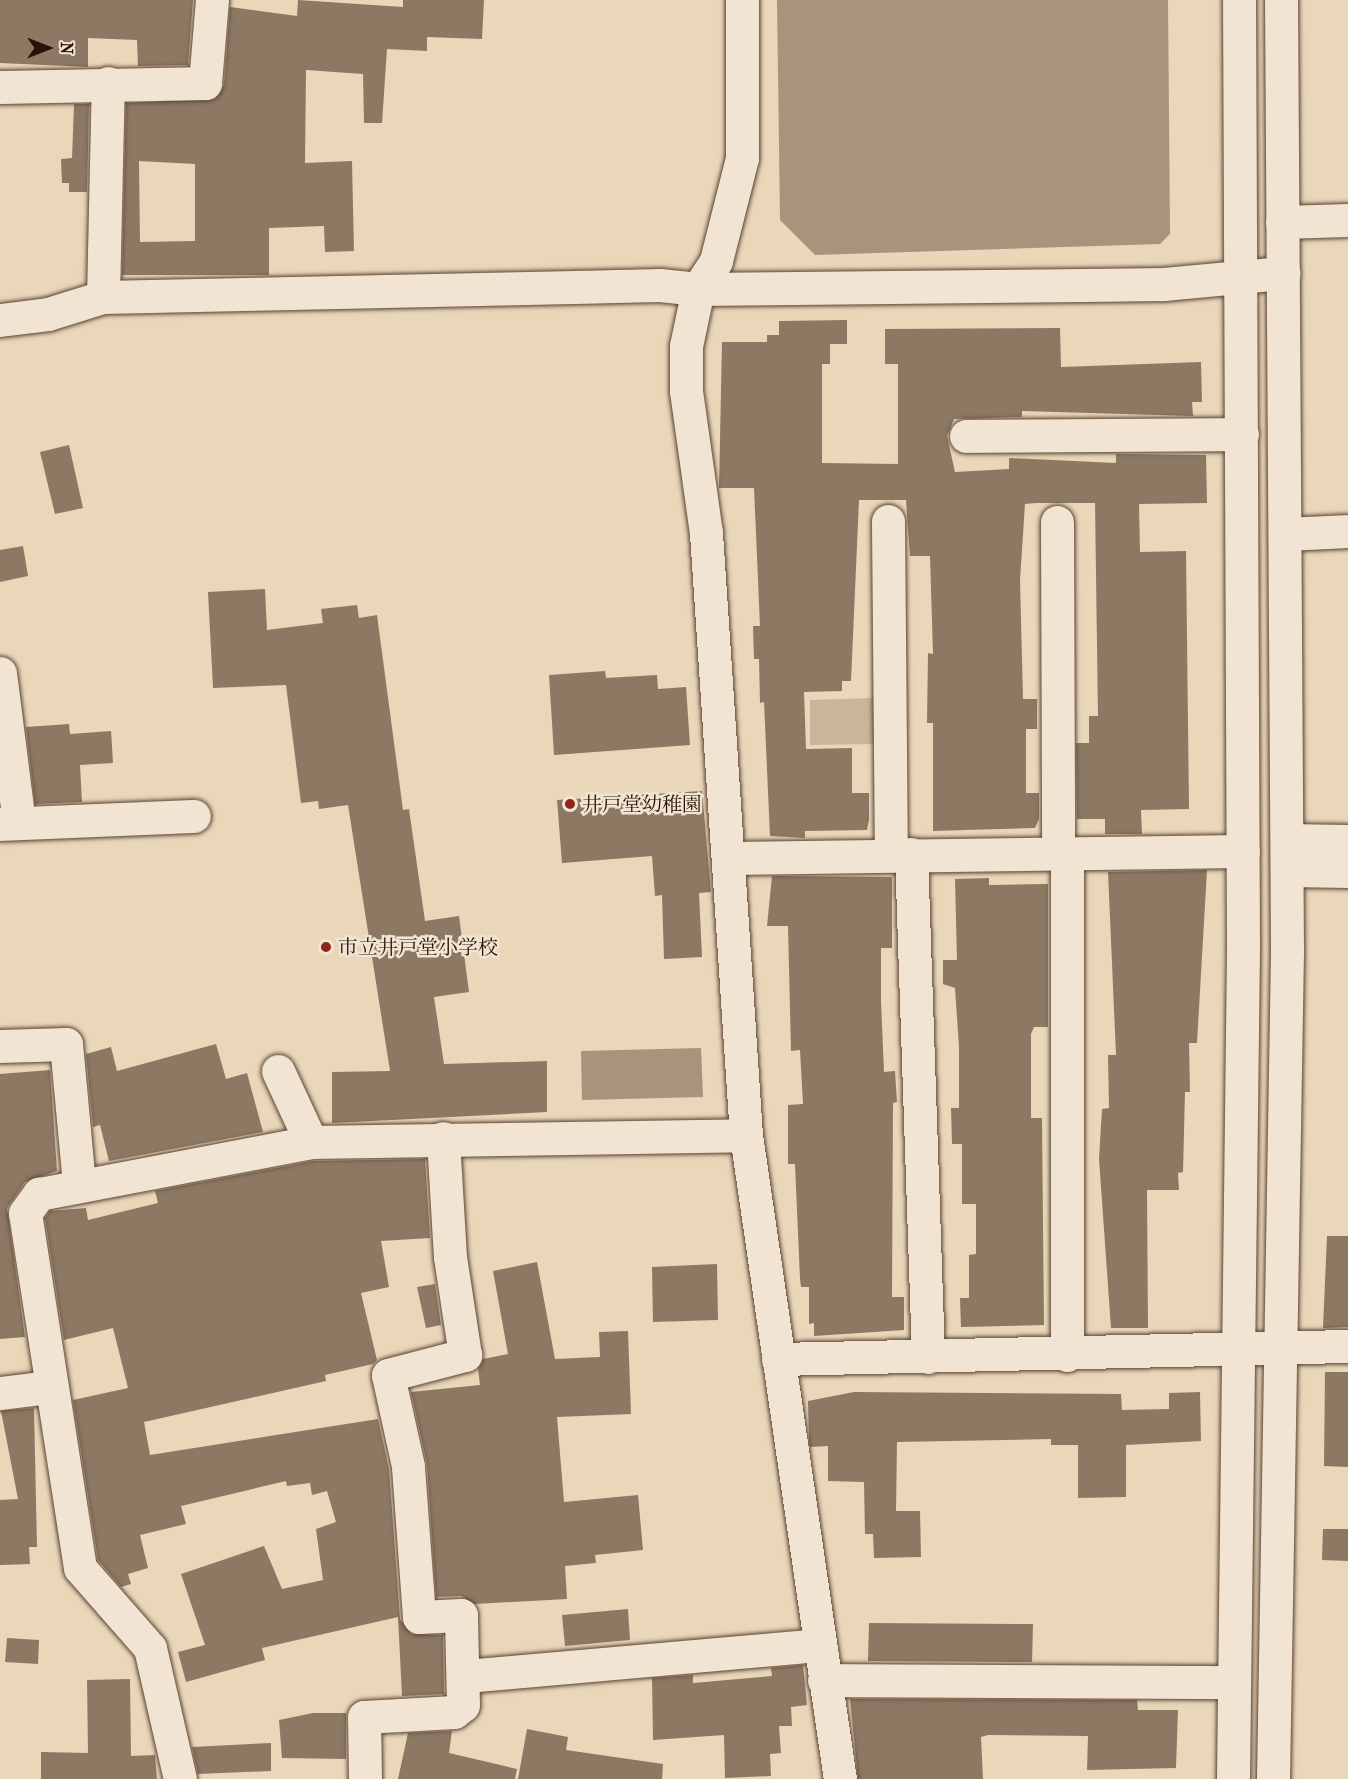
<!DOCTYPE html>
<html>
<head>
<meta charset="utf-8">
<style>
	body { margin:0 }
	#map { position:relative; width:1348px; height:1779px; overflow:hidden; background:#ead6b9; font-family:"IM FELL French Canon","Noto Serif JP",serif }
	div>[style] { position:absolute }
	[style*='--x'] { left:calc(var(--x)*1px); top:calc(var(--y)*1px); width:calc(var(--w)*1px); rotate:calc(var(--a)*1deg) }
	.green>* { inset:0; background:#c9b59a }
	.water>* { inset:0; background:#a8937c }
	.building>* { inset:0; background:#8d7863 }
	.roads { filter:drop-shadow(0 0 2px #584332) drop-shadow(0 0 2px #584332) }
	.minor>* { height:33px; margin:-16.5px; padding:0 16.5px; transform-origin:16.5px; border-radius:16.5px; background:#f1e4d2 }
	.tertiary>* { height:33px; margin:-16.5px; padding:0 16.5px; transform-origin:16.5px; border-radius:16.5px; background:#f1e4d2 }
	.dots>* { width:16px; height:16px; translate:-50% -50%; box-sizing:border-box; border:3px solid #f1e4d2; border-radius:50% }
	span { translate:-50% -50%; white-space:nowrap; text-align:center; line-height:1.15; -webkit-text-stroke:5px #f1e4d2; paint-order:stroke }
	.poi-label { font-size:20px; color:#281205 }
	.left { translate:0 -50%; text-align:left }
	.north { position:absolute; left:18px; top:18px; width:60px; height:60px; -webkit-text-stroke:4px #f1e4d2; paint-order:stroke; rotate:90deg; font-size:16px; font-weight:700; line-height:24px; text-align:center; color:#281205 }
	.north::after { content:''; display:block; margin:auto; width:21px; height:27px; background:#281205; clip-path:polygon(50% 0,100% 100%,50% 72%,0 100%) }
</style>
</head>
<body>
<div id="map">
	<div class="green">
		<div style="clip-path:polygon(873px 698px,875px 744px,810px 745px,810px 700px)"></div>
	</div>
	<div class="water">
		<div style="clip-path:polygon(777px 0,1168px 0,1170px 234px,1160px 244px,815px 255px,780px 220px)"></div>
		<div style="clip-path:polygon(701px 1048px,703px 1097px,582px 1100px,581px 1051px)"></div>
	</div>
	<div class="building">
		<div style="clip-path:polygon(0 0,193px 0,188px 65px,138px 66px,137px 40px,88px 38px,88px 67px,0 63px)"></div>
		<div style="clip-path:polygon(evenodd,298px 0,403px 7px,403px 0,484px 0,482px 39px,427px 37px,427px 51px,387px 49px,382px 123px,364px 123px,363px 74px,306px 70px,305px 163px,352px 161px,354px 251px,325px 252px,324px 226px,269px 228px,269px 275px,122px 275px,126px 103px,215px 99px,224px 85px,230px 7px,297px 16px,298px 0,139px 161px,195px 164px,195px 241px,140px 242px,139px 161px)"></div>
		<div style="clip-path:polygon(74px 104px,89px 104px,87px 192px,69px 192px,69px 183px,62px 183px,61px 159px,72px 158px)"></div>
		<div style="clip-path:polygon(847px 320px,847px 344px,830px 344px,830px 364px,822px 364px,822px 463px,898px 464px,898px 364px,885px 364px,885px 329px,1060px 328px,1061px 367px,1201px 362px,1202px 402px,1192px 402px,1193px 416px,1022px 411px,1022px 417px,954px 419px,947px 436px,955px 472px,1009px 469px,1009px 458px,1116px 463px,1116px 454px,1206px 455px,1207px 503px,1139px 504px,1140px 552px,1186px 551px,1189px 809px,1141px 810px,1142px 834px,1105px 834px,1105px 819px,1077px 819px,1076px 743px,1089px 743px,1089px 716px,1098px 716px,1095px 503px,1036px 503px,1025px 504px,1020px 580px,1023px 699px,1037px 699px,1037px 729px,1026px 729px,1026px 793px,1039px 793px,1039px 819px,1035px 828px,933px 831px,933px 723px,927px 723px,928px 653px,933px 654px,930px 556px,910px 556px,906px 500px,859px 500px,851px 681px,842px 681px,842px 691px,804px 692px,806px 749px,852px 748px,852px 793px,869px 793px,869px 820px,867px 830px,805px 831px,805px 838px,770px 836px,764px 702px,760px 703px,759px 659px,754px 659px,753px 626px,760px 626px,754px 488px,719px 488px,722px 342px,767px 342px,767px 335px,779px 335px,779px 321px)"></div>
		<div style="clip-path:polygon(69px 445px,83px 508px,55px 514px,40px 452px)"></div>
		<div style="clip-path:polygon(23px 546px,28px 576px,0 582px,0 550px)"></div>
		<div style="clip-path:polygon(265px 589px,267px 630px,323px 623px,321px 609px,357px 605px,359px 618px,377px 615px,403px 810px,409px 809px,425px 921px,459px 916px,469px 992px,434px 997px,444px 1064px,547px 1061px,547px 1112px,332px 1123px,332px 1072px,390px 1071px,348px 805px,319px 809px,318px 801px,301px 803px,286px 685px,213px 688px,208px 592px)"></div>
		<div style="clip-path:polygon(605px 671px,606px 678px,657px 675px,658px 689px,686px 687px,690px 745px,554px 755px,549px 675px)"></div>
		<div style="clip-path:polygon(69px 724px,70px 734px,111px 731px,113px 763px,80px 765px,82px 802px,35px 804px,26px 727px)"></div>
		<div style="clip-path:polygon(702px 791px,711px 892px,699px 893px,702px 957px,664px 959px,662px 895px,655px 896px,652px 856px,562px 863px,557px 800px)"></div>
		<div style="clip-path:polygon(1207px 870px,1197px 1043px,1189px 1043px,1190px 1092px,1185px 1092px,1183px 1172px,1178px 1173px,1179px 1190px,1147px 1190px,1148px 1328px,1111px 1328px,1099px 1159px,1102px 1109px,1109px 1108px,1108px 1055px,1116px 1055px,1108px 872px)"></div>
		<div style="clip-path:polygon(772px 876px,892px 877px,892px 948px,881px 948px,881px 1001px,884px 1072px,895px 1071px,897px 1102px,893px 1103px,892px 1297px,904px 1297px,904px 1330px,814px 1336px,814px 1323px,809px 1324px,809px 1287px,801px 1287px,800px 1279px,795px 1164px,788px 1164px,788px 1105px,803px 1104px,800px 1050px,791px 1051px,788px 926px,767px 926px)"></div>
		<div style="clip-path:polygon(989px 878px,989px 885px,1048px 884px,1048px 1027px,1034px 1027px,1031px 1034px,1031px 1118px,1042px 1118px,1044px 1325px,961px 1327px,960px 1298px,969px 1298px,969px 1255px,976px 1254px,976px 1204px,962px 1204px,962px 1144px,952px 1144px,951px 1108px,959px 1108px,959px 1047px,955px 988px,943px 984px,943px 960px,957px 960px,955px 879px)"></div>
		<div style="clip-path:polygon(216px 1044px,226px 1079px,247px 1073px,263px 1132px,109px 1161px,100px 1125px,93px 1127px,86px 1054px,111px 1047px,117px 1071px)"></div>
		<div style="clip-path:polygon(50px 1070px,57px 1171px,25px 1182px,7px 1208px,25px 1337px,0 1339px,0 1074px)"></div>
		<div style="clip-path:polygon(425px 1159px,430px 1238px,381px 1241px,389px 1287px,361px 1293px,377px 1360px,373px 1364px,325px 1375px,326px 1381px,144px 1422px,150px 1455px,378px 1419px,389px 1469px,400px 1619px,411px 1634px,443px 1635px,444px 1694px,402px 1696px,398px 1617px,262px 1648px,265px 1660px,186px 1682px,178px 1652px,205px 1645px,181px 1574px,264px 1546px,282px 1589px,323px 1580px,316px 1529px,336px 1522px,327px 1491px,312px 1495px,310px 1483px,287px 1486px,286px 1481px,181px 1506px,186px 1524px,140px 1535px,148px 1568px,128px 1574px,131px 1584px,121px 1587px,98px 1560px,73px 1400px,128px 1388px,113px 1328px,64px 1340px,45px 1218px,50px 1211px,86px 1208px,88px 1220px,158px 1203px,155px 1191px,313px 1161px)"></div>
		<div style="clip-path:polygon(1327px 1236px,1348px 1236px,1348px 1327px,1323px 1328px)"></div>
		<div style="clip-path:polygon(537px 1262px,555px 1359px,600px 1357px,599px 1332px,628px 1331px,631px 1414px,557px 1417px,564px 1502px,638px 1495px,643px 1550px,595px 1555px,596px 1563px,565px 1566px,567px 1599px,475px 1604px,461px 1596px,436px 1597px,427px 1464px,411px 1392px,480px 1385px,478px 1369px,483px 1359px,508px 1354px,493px 1271px)"></div>
		<div style="clip-path:polygon(717px 1264px,718px 1320px,653px 1322px,652px 1267px)"></div>
		<div style="clip-path:polygon(435px 1284px,441px 1325px,426px 1328px,417px 1287px)"></div>
		<div style="clip-path:polygon(1325px 1372px,1348px 1372px,1348px 1467px,1324px 1466px)"></div>
		<div style="clip-path:polygon(854px 1392px,1121px 1394px,1122px 1410px,1169px 1409px,1169px 1393px,1200px 1392px,1201px 1441px,1126px 1445px,1126px 1497px,1078px 1498px,1078px 1445px,1051px 1445px,1051px 1439px,897px 1442px,896px 1511px,920px 1511px,921px 1557px,874px 1558px,873px 1534px,865px 1534px,864px 1482px,828px 1481px,828px 1446px,810px 1447px,809px 1439px,808px 1401px)"></div>
		<div style="clip-path:polygon(34px 1408px,37px 1547px,29px 1547px,30px 1564px,0 1565px,0 1500px,18px 1499px,1px 1411px)"></div>
		<div style="clip-path:polygon(1323px 1529px,1348px 1529px,1348px 1561px,1322px 1560px)"></div>
		<div style="clip-path:polygon(628px 1609px,630px 1640px,565px 1646px,562px 1615px)"></div>
		<div style="clip-path:polygon(869px 1623px,1033px 1624px,1032px 1662px,868px 1661px)"></div>
		<div style="clip-path:polygon(7px 1638px,39px 1640px,38px 1664px,5px 1662px)"></div>
		<div style="clip-path:polygon(803px 1665px,807px 1705px,791px 1707px,792px 1726px,779px 1726px,781px 1753px,770px 1754px,771px 1776px,725px 1778px,724px 1735px,653px 1740px,652px 1678px,693px 1675px,693px 1683px,772px 1676px,771px 1668px)"></div>
		<div style="clip-path:polygon(130px 1679px,131px 1756px,155px 1755px,157px 1779px,41px 1779px,41px 1752px,88px 1753px,87px 1680px)"></div>
		<div style="clip-path:polygon(850px 1699px,1137px 1700px,1138px 1710px,1178px 1710px,1176px 1768px,1087px 1770px,1088px 1736px,988px 1735px,981px 1737px,983px 1779px,858px 1779px)"></div>
		<div style="clip-path:polygon(313px 1713px,346px 1713px,346px 1759px,282px 1758px,279px 1720px)"></div>
		<div style="clip-path:polygon(527px 1729px,568px 1737px,566px 1750px,663px 1764px,662px 1779px,518px 1779px)"></div>
		<div style="clip-path:polygon(452px 1731px,449px 1753px,517px 1769px,515px 1779px,398px 1779px,408px 1733px)"></div>
		<div style="clip-path:polygon(271px 1743px,271px 1771px,198px 1774px,192px 1747px)"></div>
	</div>
	<div class="roads">
		<div class="minor">
			<div style="--x:742;--y:0;--w:158;--a:90"></div>
			<div style="--x:742;--y:158;--w:106;--a:104.2"></div>
			<div style="--x:716;--y:261;--w:33;--a:123"></div>
			<div style="--x:698;--y:289;--w:58;--a:101.9"></div>
			<div style="--x:686;--y:346;--w:45;--a:90"></div>
			<div style="--x:686;--y:391;--w:143;--a:82"></div>
			<div style="--x:706;--y:533;--w:603;--a:86.2"></div>
			<div style="--x:746;--y:1135;--w:651;--a:81.7"></div>
			<div style="--x:0;--y:87;--w:205;--a:-1.1"></div>
			<div style="--x:205;--y:83;--w:83;--a:-85.2"></div>
			<div style="--x:1282;--y:222;--w:66;--a:-1.7"></div>
			<div style="--x:103;--y:297;--w:557;--a:-1.23"></div>
			<div style="--x:660;--y:285;--w:38;--a:6"></div>
			<div style="--x:698;--y:289;--w:466;--a:-0.6"></div>
			<div style="--x:1164;--y:284;--w:120;--a:-5.3"></div>
			<div style="--x:0;--y:320;--w:48;--a:-7.1"></div>
			<div style="--x:48;--y:314;--w:58;--a:-17.2"></div>
			<div style="--x:103;--y:297;--w:214;--a:-88.7"></div>
			<div style="--x:966;--y:436;--w:276;--a:-0.4"></div>
			<div style="--x:888;--y:521;--w:333;--a:89.5"></div>
			<div style="--x:1057;--y:522;--w:331;--a:89.8"></div>
			<div style="--x:1286;--y:534;--w:62;--a:-2.8"></div>
			<div style="--x:0;--y:673;--w:151;--a:82.8"></div>
			<div style="--x:0;--y:824;--w:194;--a:-2.4"></div>
			<div style="--x:1287;--y:840;--w:61;--a:0.9"></div>
			<div style="--x:1067;--y:853;--w:502;--a:90"></div>
			<div style="--x:911;--y:854;--w:503;--a:88.06"></div>
			<div style="--x:730;--y:858;--w:513;--a:-0.78"></div>
			<div style="--x:1287;--y:870;--w:61;--a:0.9"></div>
			<div style="--x:0;--y:1046;--w:66;--a:-1.7"></div>
			<div style="--x:66;--y:1044;--w:142;--a:84.7"></div>
			<div style="--x:278;--y:1071;--w:78;--a:65.1"></div>
			<div style="--x:311;--y:1142;--w:435;--a:-0.9"></div>
			<div style="--x:778;--y:1359;--w:570;--a:-1.31"></div>
			<div style="--x:0;--y:1393;--w:48;--a:-7.1"></div>
			<div style="--x:465;--y:1676;--w:355;--a:-5"></div>
			<div style="--x:824;--y:1680;--w:409;--a:0.3"></div>
			<div style="--x:180;--y:1779;--w:134;--a:-102.9"></div>
			<div style="--x:150;--y:1648;--w:106;--a:-131.2"></div>
			<div style="--x:80;--y:1568;--w:359;--a:-98.8"></div>
			<div style="--x:25;--y:1213;--w:24;--a:-54"></div>
			<div style="--x:39;--y:1194;--w:277;--a:-10.8"></div>
			<div style="--x:365;--y:1779;--w:62;--a:-90.9"></div>
			<div style="--x:364;--y:1717;--w:90;--a:-3.2"></div>
			<div style="--x:454;--y:1712;--w:11;--a:-38"></div>
			<div style="--x:463;--y:1705;--w:90;--a:-91.3"></div>
			<div style="--x:461;--y:1615;--w:42;--a:177.3"></div>
			<div style="--x:419;--y:1617;--w:151;--a:-94.2"></div>
			<div style="--x:408;--y:1466;--w:93;--a:-102.4"></div>
			<div style="--x:388;--y:1375;--w:80;--a:-14.6"></div>
			<div style="--x:465;--y:1355;--w:99;--a:-98.7"></div>
			<div style="--x:450;--y:1257;--w:119;--a:-93.4"></div>
		</div>
		<div class="tertiary">
			<div style="--x:1233;--y:1779;--w:833;--a:-89.31"></div>
			<div style="--x:1243;--y:946;--w:946;--a:-90.24"></div>
			<div style="--x:1273;--y:1779;--w:829;--a:-89.03"></div>
			<div style="--x:1287;--y:950;--w:950;--a:-90.36"></div>
		</div>
	</div>
	<div class="dots">
		<div style="left:570px;top:804px;background:#8f2418"></div>
		<div style="left:326px;top:947px;background:#8f2418"></div>
	</div>
	<div class="poi-label">
		<span class="left" style="left:582px;top:804px">井戸堂幼稚園</span>
		<span class="left" style="left:338px;top:947px">市立井戸堂小学校</span>
	</div>
	<div class="north">N</div>
</div>
</body>
</html>
